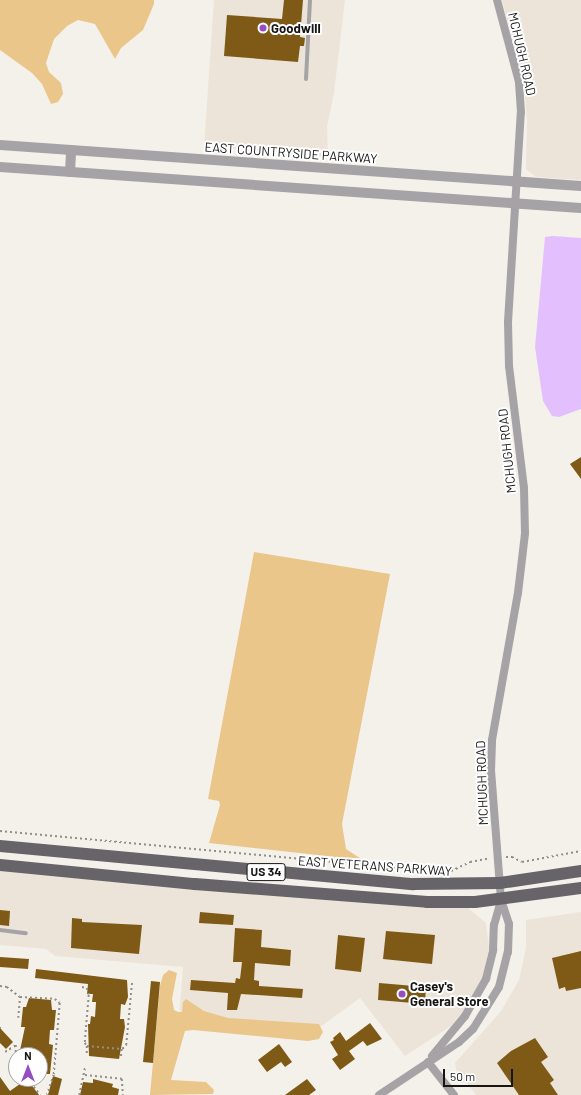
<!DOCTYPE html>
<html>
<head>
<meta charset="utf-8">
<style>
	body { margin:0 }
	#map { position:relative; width:581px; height:1095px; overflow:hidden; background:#f4f1eb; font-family:Barlow,sans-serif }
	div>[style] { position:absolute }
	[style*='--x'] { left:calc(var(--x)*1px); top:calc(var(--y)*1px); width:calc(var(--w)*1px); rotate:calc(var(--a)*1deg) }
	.built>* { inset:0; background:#ece4d8 }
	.green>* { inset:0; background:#ebc68b }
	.water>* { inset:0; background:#e4bffd }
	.building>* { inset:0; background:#7e5a16 }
	.path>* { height:1.5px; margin-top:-0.75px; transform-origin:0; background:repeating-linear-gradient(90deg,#908d8a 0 2px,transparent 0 5px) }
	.service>* { height:4px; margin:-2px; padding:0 2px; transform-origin:2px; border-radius:2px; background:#a5a3a6 }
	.minor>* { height:8px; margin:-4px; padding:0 4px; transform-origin:4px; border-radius:4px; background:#a5a3a6 }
	.tertiary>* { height:10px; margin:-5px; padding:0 5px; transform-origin:5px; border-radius:5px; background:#a5a3a6 }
	.primary>* { height:12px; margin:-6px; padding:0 6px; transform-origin:6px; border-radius:6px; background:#666468 }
	.dots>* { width:11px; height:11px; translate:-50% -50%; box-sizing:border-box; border:2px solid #fff; border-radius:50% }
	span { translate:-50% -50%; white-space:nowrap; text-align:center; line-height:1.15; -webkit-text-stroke:4px #fff; paint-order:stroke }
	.shield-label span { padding:1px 3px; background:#fff; border:1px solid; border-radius:3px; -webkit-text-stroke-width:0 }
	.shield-label { font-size:12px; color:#161514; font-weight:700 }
	.poi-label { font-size:13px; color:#161514; font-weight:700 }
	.left { translate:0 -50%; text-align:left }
	.street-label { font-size:13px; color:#161514 }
	.north { position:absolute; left:8px; top:1047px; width:40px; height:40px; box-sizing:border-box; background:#fff; border:1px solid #a2a1a1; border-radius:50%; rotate:0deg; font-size:11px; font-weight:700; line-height:16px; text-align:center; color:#161514 }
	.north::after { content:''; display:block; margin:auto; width:14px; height:18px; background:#964dbf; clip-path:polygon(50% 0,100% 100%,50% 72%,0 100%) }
	.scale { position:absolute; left:443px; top:1069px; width:70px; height:18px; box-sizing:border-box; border:2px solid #161514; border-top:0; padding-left:5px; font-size:12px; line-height:14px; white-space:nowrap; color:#161514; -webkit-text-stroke:3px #fff; paint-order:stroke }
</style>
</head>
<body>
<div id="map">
	<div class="built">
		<div style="clip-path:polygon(214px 0,345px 0,334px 93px,327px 127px,328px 156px,204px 147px)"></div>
		<div style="clip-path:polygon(502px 0,581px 0,581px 180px,536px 177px,526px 169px,527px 119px,524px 85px)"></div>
		<div style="clip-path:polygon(0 868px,467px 907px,486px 923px,489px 948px,483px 977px,471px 1001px,451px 1026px,405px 1056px,360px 998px,316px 1030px,179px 1020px,183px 967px,55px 956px,46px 949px,0 945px)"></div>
		<div style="clip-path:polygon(581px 912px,581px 1095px,476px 1095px,456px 1069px,455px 1063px,501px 1011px,519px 980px,526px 948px,526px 920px)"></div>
	</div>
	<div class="green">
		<div style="clip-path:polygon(0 0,154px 0,154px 4px,143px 30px,121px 48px,115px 59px,95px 24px,78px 20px,67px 26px,54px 39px,46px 63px,49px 72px,61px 83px,63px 94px,58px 102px,51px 104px,42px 84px,32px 73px,0 50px)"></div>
		<div style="clip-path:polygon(254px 552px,390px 574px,342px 824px,346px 849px,363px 860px,209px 843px,220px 805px,219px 801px,208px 799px)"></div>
		<div style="clip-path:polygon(169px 970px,177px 973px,172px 999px,174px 1010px,178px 1012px,182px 1012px,183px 1002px,186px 999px,204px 1011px,228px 1018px,319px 1024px,323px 1032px,319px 1039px,308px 1041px,193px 1030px,185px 1031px,171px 1080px,206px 1082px,214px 1090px,213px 1094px,150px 1095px,160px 986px,163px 975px)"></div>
	</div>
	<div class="water">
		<div style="clip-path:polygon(553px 236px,581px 238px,581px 409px,559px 417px,552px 416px,543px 401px,535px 347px,545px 237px)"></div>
	</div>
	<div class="building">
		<div style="clip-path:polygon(284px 0,303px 0,300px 37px,305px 38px,304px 46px,300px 46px,298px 62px,224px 56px,227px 15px,282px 19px)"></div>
		<div style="clip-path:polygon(581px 457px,581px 479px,570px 464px)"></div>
		<div style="clip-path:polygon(0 910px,10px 911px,9px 926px,0 925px)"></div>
		<div style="clip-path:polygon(200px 912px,234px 915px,233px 925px,199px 923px)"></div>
		<div style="clip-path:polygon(72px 918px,82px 919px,82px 922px,142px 925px,139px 954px,71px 948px)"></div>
		<div style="clip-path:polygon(235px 928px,262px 930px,261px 947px,291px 950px,290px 966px,255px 963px,254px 980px,259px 981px,259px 986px,303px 989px,302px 998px,241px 994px,237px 1010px,227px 1010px,228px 993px,190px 990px,191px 980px,235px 983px,236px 978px,240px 979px,242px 962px,233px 962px)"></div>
		<div style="clip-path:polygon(386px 931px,435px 935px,432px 964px,383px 959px)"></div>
		<div style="clip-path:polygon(338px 935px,365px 938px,361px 972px,335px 969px)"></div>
		<div style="clip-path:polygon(581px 951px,581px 988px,566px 991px,565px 987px,559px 989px,552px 958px)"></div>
		<div style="clip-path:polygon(0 957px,29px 959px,28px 969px,0 967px)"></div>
		<div style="clip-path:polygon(36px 969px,127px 980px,128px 997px,125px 1005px,121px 1004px,120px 1019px,124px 1019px,125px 1027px,119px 1059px,89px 1056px,88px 1024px,90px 1024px,91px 1016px,95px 1017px,96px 1002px,92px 1002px,93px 994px,87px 994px,88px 984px,35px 978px)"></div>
		<div style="clip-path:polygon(151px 981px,160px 982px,153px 1063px,143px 1062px)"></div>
		<div style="clip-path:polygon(379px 983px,426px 987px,425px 1004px,378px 1000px)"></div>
		<div style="clip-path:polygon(29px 998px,51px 1000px,52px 1010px,56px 1010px,54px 1030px,50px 1030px,49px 1044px,53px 1045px,50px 1074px,40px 1074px,40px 1055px,19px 1055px,25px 1027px,21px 1027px,23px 1007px,26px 1007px)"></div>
		<div style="clip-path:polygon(370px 1023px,382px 1039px,367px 1046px,363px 1041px,349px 1051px,355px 1059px,340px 1070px,332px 1059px,338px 1055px,330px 1042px,334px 1040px,333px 1038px,340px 1032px,346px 1041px)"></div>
		<div style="clip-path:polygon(0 1028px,13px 1042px,6px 1049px,0 1043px)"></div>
		<div style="clip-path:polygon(535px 1038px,548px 1057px,541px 1062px,554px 1080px,550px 1083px,558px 1095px,519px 1095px,497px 1063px,511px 1051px)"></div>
		<div style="clip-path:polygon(279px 1044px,292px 1062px,285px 1067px,281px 1062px,267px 1072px,258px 1060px)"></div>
		<div style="clip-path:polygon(53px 1076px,62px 1079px,58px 1095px,48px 1095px)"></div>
		<div style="clip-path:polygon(0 1077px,10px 1091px,27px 1079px,39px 1095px,0 1095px)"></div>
		<div style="clip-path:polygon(93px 1079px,113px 1084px,112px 1087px,119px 1089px,118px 1095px,80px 1095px,83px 1082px,93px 1083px)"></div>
		<div style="clip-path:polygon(307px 1079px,316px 1090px,309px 1095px,285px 1095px)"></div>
	</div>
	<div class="path">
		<div style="--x:0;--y:831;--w:421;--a:5.3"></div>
		<div style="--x:419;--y:870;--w:32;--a:2"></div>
		<div style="--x:451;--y:871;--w:21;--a:-25"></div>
		<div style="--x:470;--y:862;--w:20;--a:-11"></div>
		<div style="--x:506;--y:857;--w:6;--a:0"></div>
		<div style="--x:512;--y:857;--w:11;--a:27"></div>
		<div style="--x:522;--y:862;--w:60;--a:-10.6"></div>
		<div style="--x:0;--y:986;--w:7;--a:8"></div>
		<div style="--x:7;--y:987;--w:16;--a:38"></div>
		<div style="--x:82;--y:987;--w:5;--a:11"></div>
		<div style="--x:87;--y:988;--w:7;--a:74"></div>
		<div style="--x:89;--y:995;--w:48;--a:94.8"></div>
		<div style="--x:85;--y:1043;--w:4;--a:56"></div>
		<div style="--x:87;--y:1046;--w:9;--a:90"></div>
		<div style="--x:18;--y:1018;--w:21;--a:-85"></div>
		<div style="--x:20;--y:997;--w:35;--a:3"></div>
		<div style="--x:55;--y:999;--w:6;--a:39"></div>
		<div style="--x:60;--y:1003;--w:72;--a:94.8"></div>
		<div style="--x:54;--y:1075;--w:21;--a:109"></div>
		<div style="--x:0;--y:1028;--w:1;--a:0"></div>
		<div style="--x:87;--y:1046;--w:35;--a:5"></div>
		<div style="--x:122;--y:1049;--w:10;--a:96"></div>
		<div style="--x:122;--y:1049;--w:6;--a:-45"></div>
		<div style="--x:126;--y:1045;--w:65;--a:-84.7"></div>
		<div style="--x:5;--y:1052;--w:13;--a:-32"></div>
		<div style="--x:16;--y:1045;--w:20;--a:90"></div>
		<div style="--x:85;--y:1075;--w:37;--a:6"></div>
		<div style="--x:122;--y:1079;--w:16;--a:86"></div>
		<div style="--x:28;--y:1079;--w:20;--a:53"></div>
		<div style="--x:79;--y:1095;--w:29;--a:-78"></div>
	</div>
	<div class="service">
		<div style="--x:306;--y:79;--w:79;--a:-87.1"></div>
		<div style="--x:0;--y:930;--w:26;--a:7"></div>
	</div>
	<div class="minor">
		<div style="--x:432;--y:1056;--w:52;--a:-50.5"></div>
		<div style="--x:465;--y:1016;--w:43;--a:-60.4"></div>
		<div style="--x:486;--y:979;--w:30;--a:-76"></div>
		<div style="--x:493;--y:950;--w:25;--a:-88"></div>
		<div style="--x:494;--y:925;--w:25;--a:-74"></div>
		<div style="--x:428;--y:1062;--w:42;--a:51.8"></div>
		<div style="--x:379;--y:1095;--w:96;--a:-33.5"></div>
		<div style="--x:459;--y:1042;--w:19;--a:-43"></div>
		<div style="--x:473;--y:1029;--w:49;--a:-58.2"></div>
		<div style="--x:499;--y:987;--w:36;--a:-76"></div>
		<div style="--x:508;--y:952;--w:28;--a:-88"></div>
		<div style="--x:509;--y:924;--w:25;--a:-108"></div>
		<div style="--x:501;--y:900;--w:129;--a:-94.4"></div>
		<div style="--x:491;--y:771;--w:31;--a:-88"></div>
		<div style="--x:492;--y:740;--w:149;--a:-80"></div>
		<div style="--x:518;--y:593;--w:60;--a:-83.3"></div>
		<div style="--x:525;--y:533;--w:45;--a:-91.3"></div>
		<div style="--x:524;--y:488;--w:123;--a:-97"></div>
		<div style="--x:509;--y:366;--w:44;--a:-91.3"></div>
		<div style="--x:508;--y:322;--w:210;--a:-86.5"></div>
		<div style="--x:521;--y:112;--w:30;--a:-94"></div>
		<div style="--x:519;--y:82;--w:85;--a:-105"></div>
	</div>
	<div class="tertiary">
		<div style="--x:0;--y:145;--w:582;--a:4.04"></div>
		<div style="--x:0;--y:167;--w:582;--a:4.04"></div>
		<div style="--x:70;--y:172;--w:22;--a:-87"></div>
	</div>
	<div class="primary">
		<div style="--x:0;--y:846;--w:415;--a:5.3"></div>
		<div style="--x:413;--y:884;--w:87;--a:-0.7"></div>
		<div style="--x:500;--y:883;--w:82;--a:-8.4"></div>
		<div style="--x:0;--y:865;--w:196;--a:5.6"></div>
		<div style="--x:195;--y:884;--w:233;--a:4.4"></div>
		<div style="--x:427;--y:902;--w:48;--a:0"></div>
		<div style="--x:475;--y:902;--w:107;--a:-7.5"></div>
	</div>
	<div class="dots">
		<div style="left:263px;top:28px;background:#964dbf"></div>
		<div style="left:402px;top:994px;background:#964dbf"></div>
	</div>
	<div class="shield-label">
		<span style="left:266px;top:872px">US 34</span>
	</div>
	<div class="poi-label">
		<span class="left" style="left:271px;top:28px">Goodwill</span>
		<span class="left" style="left:410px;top:994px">Casey's<br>General Store</span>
	</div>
	<div class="street-label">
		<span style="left:522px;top:54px;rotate:77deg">MCHUGH ROAD</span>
		<span style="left:291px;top:153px;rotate:4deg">EAST COUNTRYSIDE PARKWAY</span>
		<span style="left:507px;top:451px;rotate:-96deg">MCHUGH ROAD</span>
		<span style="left:482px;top:783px;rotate:-92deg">MCHUGH ROAD</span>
		<span style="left:375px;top:866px;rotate:4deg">EAST VETERANS PARKWAY</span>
	</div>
	<div class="north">N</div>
	<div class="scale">50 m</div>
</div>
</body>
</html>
